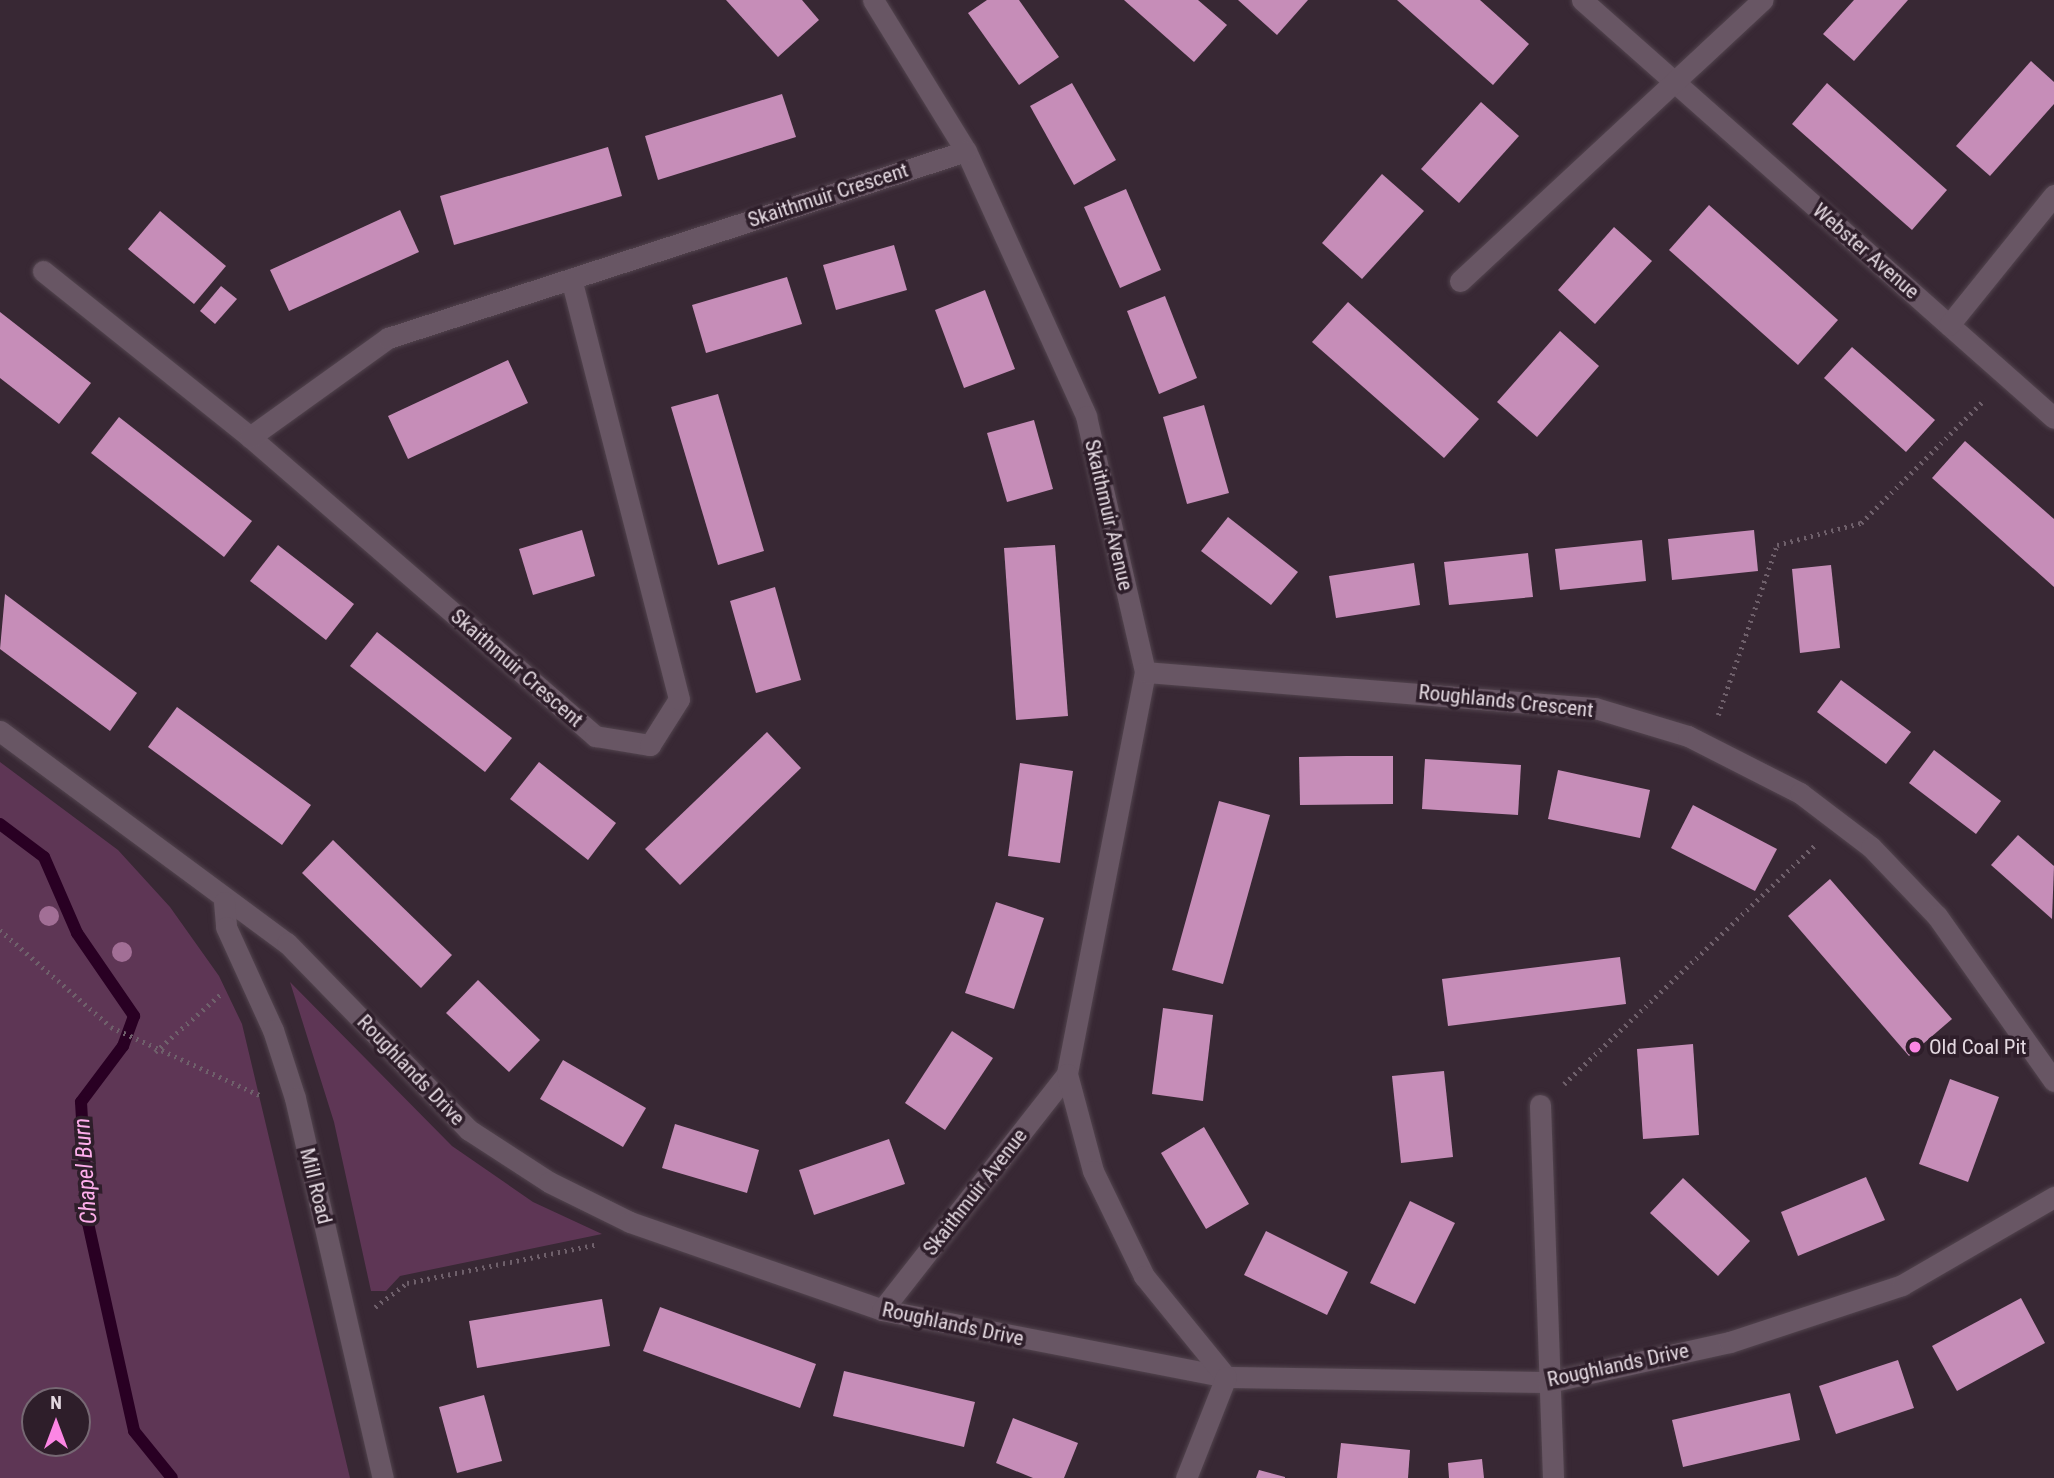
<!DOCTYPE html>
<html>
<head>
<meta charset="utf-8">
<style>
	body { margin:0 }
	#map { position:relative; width:2054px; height:1478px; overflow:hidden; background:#382834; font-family:"Roboto Condensed",sans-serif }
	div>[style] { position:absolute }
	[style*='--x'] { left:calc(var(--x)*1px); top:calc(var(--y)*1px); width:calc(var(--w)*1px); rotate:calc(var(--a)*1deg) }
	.green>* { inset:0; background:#5e3655 }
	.stream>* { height:12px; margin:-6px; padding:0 6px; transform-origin:6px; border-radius:6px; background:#290023 }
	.building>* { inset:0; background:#c68db8 }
	.path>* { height:4.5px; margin-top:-2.25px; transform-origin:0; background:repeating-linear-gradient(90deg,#6f606b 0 2px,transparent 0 7px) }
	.roads { filter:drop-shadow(0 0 2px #52444e) drop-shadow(0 0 2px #52444e) }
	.minor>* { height:21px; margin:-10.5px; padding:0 10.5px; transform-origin:10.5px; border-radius:10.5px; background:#685664 }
	.trees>* { width:20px; height:20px; margin:-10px; border-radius:50%; background:#a26f96 }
	.dots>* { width:19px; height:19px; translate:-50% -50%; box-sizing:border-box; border:4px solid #2e1e2a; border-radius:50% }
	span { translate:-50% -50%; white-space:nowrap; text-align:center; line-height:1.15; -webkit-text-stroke:7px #2e1e2a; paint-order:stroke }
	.street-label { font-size:21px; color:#e3d8e0 }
	.poi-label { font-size:21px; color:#e3d8e0 }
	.left { translate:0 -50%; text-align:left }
	.water-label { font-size:23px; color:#fdaeeb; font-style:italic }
	.north { position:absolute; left:21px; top:1387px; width:70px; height:70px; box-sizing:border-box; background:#2e1e2a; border:2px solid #766873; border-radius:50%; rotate:0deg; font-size:19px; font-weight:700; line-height:28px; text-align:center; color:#e3d8e0 }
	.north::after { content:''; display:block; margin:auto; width:24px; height:32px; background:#fc86e4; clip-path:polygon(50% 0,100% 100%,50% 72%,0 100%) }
</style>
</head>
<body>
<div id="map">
	<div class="green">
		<div style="clip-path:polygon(evenodd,0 762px,118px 850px,170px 907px,219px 976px,242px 1024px,350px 1478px,0 1478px,0 762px,35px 1401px,77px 1401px,77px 1443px,35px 1443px,35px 1401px)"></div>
		<div style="clip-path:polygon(290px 982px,452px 1146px,533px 1202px,602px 1234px,400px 1276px,386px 1291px,371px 1291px,334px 1122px)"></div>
	</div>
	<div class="stream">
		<div style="--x:0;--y:824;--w:55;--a:36.9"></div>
		<div style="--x:44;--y:857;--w:83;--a:66.5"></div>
		<div style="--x:77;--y:933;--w:101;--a:55.5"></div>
		<div style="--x:134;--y:1016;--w:32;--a:110"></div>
		<div style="--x:123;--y:1046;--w:70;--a:126.9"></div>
		<div style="--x:81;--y:1102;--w:121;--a:86.7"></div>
		<div style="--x:88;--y:1223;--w:213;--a:77.5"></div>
		<div style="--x:134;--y:1431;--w:60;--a:51"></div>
	</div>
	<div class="building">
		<div style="clip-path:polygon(726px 0,802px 0,819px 20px,778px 57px)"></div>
		<div style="clip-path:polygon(987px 0,1019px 0,1059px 57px,1019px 85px,968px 13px)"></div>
		<div style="clip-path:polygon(1124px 0,1198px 0,1227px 25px,1194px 62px)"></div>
		<div style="clip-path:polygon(1238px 0,1308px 0,1277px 35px)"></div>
		<div style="clip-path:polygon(1397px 0,1480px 0,1529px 44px,1493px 85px)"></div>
		<div style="clip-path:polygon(1854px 0,1908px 0,1854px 61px,1823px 34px)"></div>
		<div style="clip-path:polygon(2031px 61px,2054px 82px,2054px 104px,1990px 176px,1956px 146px)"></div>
		<div style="clip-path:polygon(1072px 83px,1116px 160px,1074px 185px,1030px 106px)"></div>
		<div style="clip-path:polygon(1827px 83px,1947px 190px,1912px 230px,1792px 124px)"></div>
		<div style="clip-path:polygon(782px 94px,796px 137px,658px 180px,645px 136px)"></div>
		<div style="clip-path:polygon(1481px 102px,1519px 136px,1459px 203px,1421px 169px)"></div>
		<div style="clip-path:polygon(608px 147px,622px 196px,454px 245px,440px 196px)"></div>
		<div style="clip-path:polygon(1382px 174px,1424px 211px,1362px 279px,1322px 243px)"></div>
		<div style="clip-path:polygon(1126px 189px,1161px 270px,1120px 288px,1084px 207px)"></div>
		<div style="clip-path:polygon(1709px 205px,1838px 320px,1798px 365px,1669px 250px)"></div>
		<div style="clip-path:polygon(400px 210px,419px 252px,289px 311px,270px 270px)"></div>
		<div style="clip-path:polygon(160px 211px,226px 266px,194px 304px,128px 249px)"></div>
		<div style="clip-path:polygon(1614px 227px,1652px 261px,1595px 324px,1558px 290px)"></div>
		<div style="clip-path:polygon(894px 245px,907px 290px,836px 310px,823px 265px)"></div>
		<div style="clip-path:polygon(787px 277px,802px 324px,706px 353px,692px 305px)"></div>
		<div style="clip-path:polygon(221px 286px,237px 299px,215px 324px,200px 311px)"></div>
		<div style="clip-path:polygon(985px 290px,1015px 369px,964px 388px,935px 310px)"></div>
		<div style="clip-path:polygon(1165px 296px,1197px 378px,1159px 394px,1127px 311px)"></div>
		<div style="clip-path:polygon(1348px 302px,1479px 419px,1444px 458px,1312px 342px)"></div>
		<div style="clip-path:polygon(0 312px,91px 383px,59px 424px,0 378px)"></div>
		<div style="clip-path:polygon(1560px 331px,1599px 366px,1537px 437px,1497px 402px)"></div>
		<div style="clip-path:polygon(1852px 347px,1935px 420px,1906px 452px,1824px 378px)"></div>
		<div style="clip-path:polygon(508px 360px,528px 403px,408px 459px,388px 416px)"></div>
		<div style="clip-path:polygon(718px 394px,764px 551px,718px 565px,671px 407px)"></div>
		<div style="clip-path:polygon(1204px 405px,1229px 493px,1187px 504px,1163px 417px)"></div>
		<div style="clip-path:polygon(119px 417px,252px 521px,224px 557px,91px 453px)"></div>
		<div style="clip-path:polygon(1034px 420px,1053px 489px,1007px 502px,987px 433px)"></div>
		<div style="clip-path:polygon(1965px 441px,2054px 519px,2054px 587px,1932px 478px)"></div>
		<div style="clip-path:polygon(1228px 517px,1298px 572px,1271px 605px,1201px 551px)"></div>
		<div style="clip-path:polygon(582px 530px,595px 576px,533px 595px,519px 549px)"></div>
		<div style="clip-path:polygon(1754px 530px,1758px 571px,1672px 580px,1668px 539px)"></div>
		<div style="clip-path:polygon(1642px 540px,1646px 581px,1560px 590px,1555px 549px)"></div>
		<div style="clip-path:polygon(278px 545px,354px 604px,326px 640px,250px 581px)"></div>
		<div style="clip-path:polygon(1055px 545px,1068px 716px,1016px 720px,1004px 548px)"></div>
		<div style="clip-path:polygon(1528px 553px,1533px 597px,1449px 605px,1444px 562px)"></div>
		<div style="clip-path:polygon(1414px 563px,1420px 605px,1336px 618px,1329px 576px)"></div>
		<div style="clip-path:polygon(1831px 565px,1840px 648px,1800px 653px,1792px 569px)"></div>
		<div style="clip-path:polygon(775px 587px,801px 680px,756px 693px,730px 601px)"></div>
		<div style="clip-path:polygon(5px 594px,137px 693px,110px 731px,0 649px)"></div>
		<div style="clip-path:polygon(377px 632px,512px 738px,485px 772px,350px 666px)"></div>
		<div style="clip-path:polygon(1841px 680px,1911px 732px,1886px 764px,1817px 712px)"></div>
		<div style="clip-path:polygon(177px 707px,311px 805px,282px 845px,148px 747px)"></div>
		<div style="clip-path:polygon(767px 732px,801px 768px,680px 885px,645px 849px)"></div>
		<div style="clip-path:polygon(1934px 750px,2001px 801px,1976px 834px,1909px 783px)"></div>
		<div style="clip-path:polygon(1346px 756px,1393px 756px,1393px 804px,1300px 805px,1299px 757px)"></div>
		<div style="clip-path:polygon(1425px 759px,1521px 765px,1518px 815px,1422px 809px)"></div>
		<div style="clip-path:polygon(539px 762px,616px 823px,588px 860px,510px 799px)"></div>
		<div style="clip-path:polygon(1020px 763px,1073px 771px,1060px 863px,1008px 856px)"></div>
		<div style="clip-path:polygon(1558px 770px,1650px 790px,1640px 838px,1548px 819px)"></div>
		<div style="clip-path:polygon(1219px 801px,1270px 815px,1223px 984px,1172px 970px)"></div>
		<div style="clip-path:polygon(1693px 805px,1777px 849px,1755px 891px,1671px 848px)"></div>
		<div style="clip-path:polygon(2018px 835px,2054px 866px,2052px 919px,1991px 865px)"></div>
		<div style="clip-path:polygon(333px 840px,452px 955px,421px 988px,302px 873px)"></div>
		<div style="clip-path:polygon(1830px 879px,1952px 1019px,1909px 1056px,1788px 916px)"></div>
		<div style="clip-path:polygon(996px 902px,1044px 918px,1014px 1009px,965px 993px)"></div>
		<div style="clip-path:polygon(1620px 957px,1626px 1004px,1448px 1026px,1442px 979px)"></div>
		<div style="clip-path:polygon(478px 980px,540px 1040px,509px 1072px,446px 1013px)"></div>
		<div style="clip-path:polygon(1163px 1008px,1213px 1015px,1203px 1101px,1152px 1094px)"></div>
		<div style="clip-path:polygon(952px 1031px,993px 1058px,945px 1130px,905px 1103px)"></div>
		<div style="clip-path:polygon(1693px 1044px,1699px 1135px,1643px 1139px,1637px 1049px)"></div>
		<div style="clip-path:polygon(563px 1060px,646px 1108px,623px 1147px,540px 1099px)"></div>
		<div style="clip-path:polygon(1444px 1071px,1453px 1157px,1401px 1163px,1392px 1076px)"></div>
		<div style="clip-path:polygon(1950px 1079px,1999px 1097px,1968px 1182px,1919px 1164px)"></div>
		<div style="clip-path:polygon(675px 1124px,759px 1150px,747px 1193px,662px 1168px)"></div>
		<div style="clip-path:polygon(1204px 1127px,1249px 1204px,1206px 1229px,1161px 1153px)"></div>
		<div style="clip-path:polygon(889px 1139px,905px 1184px,814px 1215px,799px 1170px)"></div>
		<div style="clip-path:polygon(1866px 1177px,1885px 1220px,1798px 1256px,1781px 1212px)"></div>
		<div style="clip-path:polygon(1683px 1178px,1750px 1241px,1718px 1276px,1650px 1213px)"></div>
		<div style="clip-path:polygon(1410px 1201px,1455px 1223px,1415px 1304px,1370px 1283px)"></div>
		<div style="clip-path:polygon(1266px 1231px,1348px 1272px,1327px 1315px,1244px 1275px)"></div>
		<div style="clip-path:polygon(2021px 1298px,2045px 1343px,1957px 1391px,1932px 1346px)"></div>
		<div style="clip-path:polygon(602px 1299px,610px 1346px,477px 1368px,469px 1321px)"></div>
		<div style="clip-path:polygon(660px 1307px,816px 1364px,800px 1408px,643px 1351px)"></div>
		<div style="clip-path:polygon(1898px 1360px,1914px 1408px,1836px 1434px,1819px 1386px)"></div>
		<div style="clip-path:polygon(844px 1371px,975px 1402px,964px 1447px,833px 1416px)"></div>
		<div style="clip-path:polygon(1790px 1393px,1800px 1440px,1683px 1467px,1672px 1420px)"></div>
		<div style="clip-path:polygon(484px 1395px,502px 1461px,457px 1473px,439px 1407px)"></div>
		<div style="clip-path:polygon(1013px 1418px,1078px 1443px,1064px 1478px,1033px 1478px,996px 1463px)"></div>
		<div style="clip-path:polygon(1341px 1443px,1410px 1450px,1408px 1478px,1337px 1478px)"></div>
		<div style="clip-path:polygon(1482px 1459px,1484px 1478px,1449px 1478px,1448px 1463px)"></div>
		<div style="clip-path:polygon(1259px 1470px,1285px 1477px,1285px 1478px,1256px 1478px)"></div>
	</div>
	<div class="path">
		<div style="--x:1718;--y:715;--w:180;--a:-70.9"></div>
		<div style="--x:1777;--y:545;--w:87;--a:-14.7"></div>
		<div style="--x:1861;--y:523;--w:175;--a:-45"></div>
		<div style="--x:0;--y:930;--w:147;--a:41.1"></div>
		<div style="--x:111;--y:1027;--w:166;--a:24.6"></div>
		<div style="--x:155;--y:1052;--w:89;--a:-41.4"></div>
		<div style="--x:1564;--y:1084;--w:348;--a:-43.6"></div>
		<div style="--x:375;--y:1307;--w:40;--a:-37"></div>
		<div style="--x:407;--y:1283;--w:195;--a:-11.5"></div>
	</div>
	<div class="roads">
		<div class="minor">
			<div style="--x:873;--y:0;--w:177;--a:58.4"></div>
			<div style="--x:966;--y:151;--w:291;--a:65.6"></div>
			<div style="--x:1086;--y:416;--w:263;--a:77"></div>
			<div style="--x:1145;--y:672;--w:409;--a:101"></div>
			<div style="--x:1582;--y:0;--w:630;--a:41.53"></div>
			<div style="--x:43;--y:271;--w:265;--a:38.7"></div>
			<div style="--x:250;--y:437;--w:457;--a:40.9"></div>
			<div style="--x:595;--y:736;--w:56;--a:9.3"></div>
			<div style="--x:650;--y:745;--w:54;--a:-57.8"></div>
			<div style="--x:679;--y:699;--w:434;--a:-104.4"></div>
			<div style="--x:1460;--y:281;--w:413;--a:-42.9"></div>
			<div style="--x:1949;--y:325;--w:167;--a:-51.1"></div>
			<div style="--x:250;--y:437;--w:170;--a:-35.7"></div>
			<div style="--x:388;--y:338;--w:607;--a:-17.93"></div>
			<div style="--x:1145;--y:672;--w:451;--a:4.6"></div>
			<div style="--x:1595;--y:708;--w:97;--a:16.8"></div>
			<div style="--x:1688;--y:736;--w:126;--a:27"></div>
			<div style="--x:1800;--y:793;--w:89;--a:37.3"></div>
			<div style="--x:1871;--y:847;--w:95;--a:46.3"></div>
			<div style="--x:1937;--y:916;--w:202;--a:54.7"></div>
			<div style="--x:0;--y:731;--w:357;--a:36.5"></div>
			<div style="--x:287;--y:943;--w:261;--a:45.8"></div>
			<div style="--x:469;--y:1130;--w:95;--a:33"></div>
			<div style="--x:549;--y:1182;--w:90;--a:26.3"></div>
			<div style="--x:630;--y:1222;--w:267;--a:19.2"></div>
			<div style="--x:882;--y:1310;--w:350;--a:11"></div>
			<div style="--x:1226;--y:1377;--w:323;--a:0.9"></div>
			<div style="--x:1549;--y:1382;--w:185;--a:-12.5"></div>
			<div style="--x:1730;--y:1342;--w:181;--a:-18.3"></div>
			<div style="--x:1902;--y:1285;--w:176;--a:-30.1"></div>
			<div style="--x:224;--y:902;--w:25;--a:85"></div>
			<div style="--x:226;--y:927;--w:113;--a:65.5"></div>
			<div style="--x:273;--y:1030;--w:71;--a:72.1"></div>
			<div style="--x:295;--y:1098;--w:390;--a:77"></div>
			<div style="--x:1540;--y:1105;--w:373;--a:88"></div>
			<div style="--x:882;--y:1310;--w:300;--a:-51.9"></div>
			<div style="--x:1067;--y:1074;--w:100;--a:75"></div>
			<div style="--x:1093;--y:1171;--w:117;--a:64.1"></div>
			<div style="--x:1144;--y:1276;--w:130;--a:50.9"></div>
			<div style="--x:1226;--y:1377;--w:109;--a:111.6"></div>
		</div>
	</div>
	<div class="trees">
		<div style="left:49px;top:916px"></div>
		<div style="left:122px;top:952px"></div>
	</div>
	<div class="dots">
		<div style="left:1915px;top:1047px;background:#fc86e4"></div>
	</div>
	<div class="street-label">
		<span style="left:828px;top:195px;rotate:-18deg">Skaithmuir Crescent</span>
		<span style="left:1866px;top:251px;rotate:41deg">Webster Avenue</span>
		<span style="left:1109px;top:515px;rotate:77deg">Skaithmuir Avenue</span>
		<span style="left:517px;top:668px;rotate:41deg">Skaithmuir Crescent</span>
		<span style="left:1506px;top:701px;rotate:6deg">Roughlands Crescent</span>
		<span style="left:411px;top:1070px;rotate:46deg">Roughlands Drive</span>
		<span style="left:316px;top:1186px;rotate:76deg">Mill Road</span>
		<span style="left:975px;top:1192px;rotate:-52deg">Skaithmuir Avenue</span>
		<span style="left:953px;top:1324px;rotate:12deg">Roughlands Drive</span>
		<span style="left:1618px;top:1365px;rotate:-12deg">Roughlands Drive</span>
	</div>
	<div class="poi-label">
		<span class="left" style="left:1929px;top:1047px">Old Coal Pit</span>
	</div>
	<div class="water-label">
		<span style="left:86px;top:1171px;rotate:-94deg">Chapel Burn</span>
	</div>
	<div class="north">N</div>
</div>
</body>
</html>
